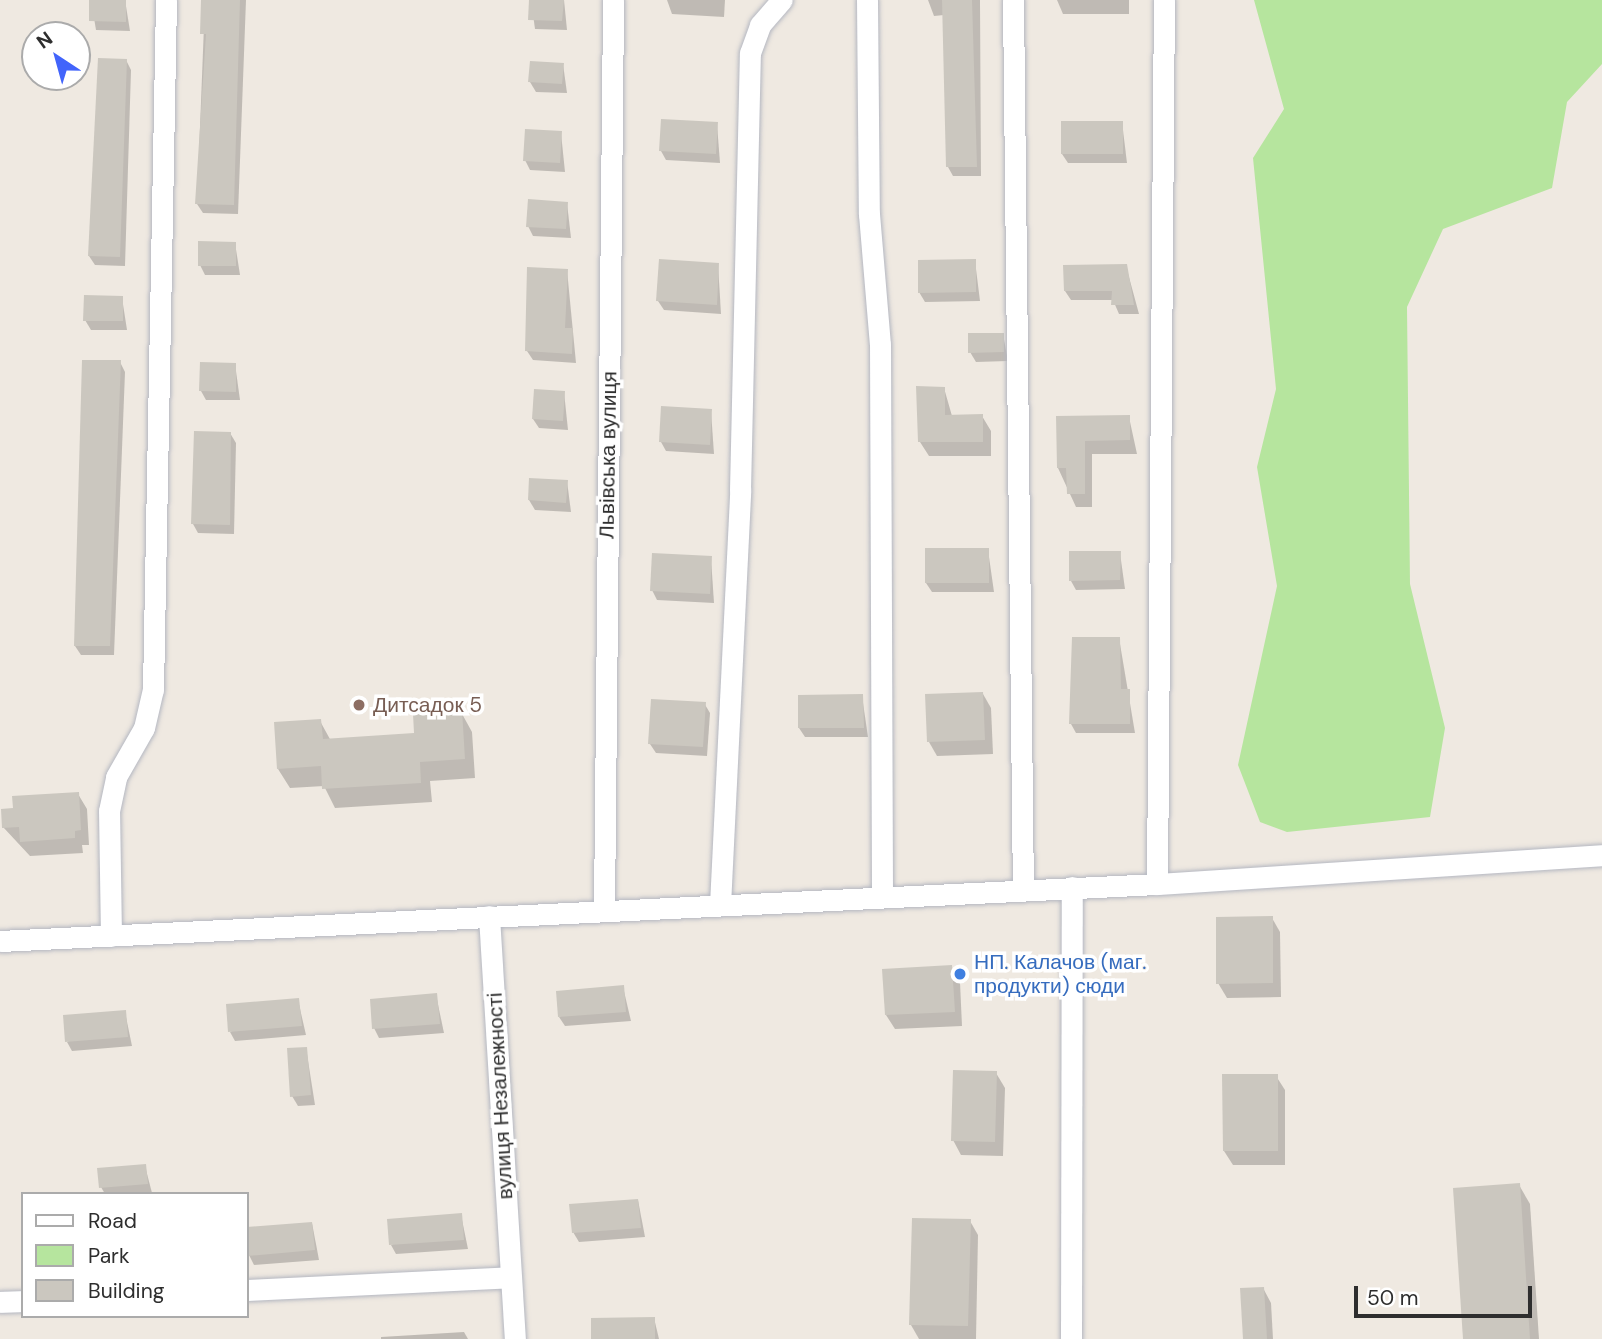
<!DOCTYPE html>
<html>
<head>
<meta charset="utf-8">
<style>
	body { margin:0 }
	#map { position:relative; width:1602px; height:1339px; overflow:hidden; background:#efe9e1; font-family:"DM Sans",sans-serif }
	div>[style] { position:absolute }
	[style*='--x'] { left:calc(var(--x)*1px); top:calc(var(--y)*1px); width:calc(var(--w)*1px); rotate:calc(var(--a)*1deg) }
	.green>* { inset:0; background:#b6e59e }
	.shadow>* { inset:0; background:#0003 }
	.building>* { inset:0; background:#cbc7bf }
	.roads { filter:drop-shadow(0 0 2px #b4b7c1) drop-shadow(0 0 2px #b4b7c1) }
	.street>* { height:21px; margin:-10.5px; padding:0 10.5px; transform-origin:10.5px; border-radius:10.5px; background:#fff }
	.dots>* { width:19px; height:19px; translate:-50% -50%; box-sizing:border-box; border:4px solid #fff; border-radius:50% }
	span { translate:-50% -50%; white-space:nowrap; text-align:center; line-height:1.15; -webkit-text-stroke:7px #fff; paint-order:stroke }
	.street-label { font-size:21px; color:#2e2e2e }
	.education-label { font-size:21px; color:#785e54 }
	.left { translate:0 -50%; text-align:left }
	.shop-label { font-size:21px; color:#366cbe }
	.legend { position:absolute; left:21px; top:1192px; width:228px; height:126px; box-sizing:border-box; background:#fff; border:2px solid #ababab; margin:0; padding:9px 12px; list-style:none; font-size:21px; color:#2e2e2e }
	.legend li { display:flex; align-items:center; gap:14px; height:35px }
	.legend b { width:35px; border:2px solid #ababab }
	.north { position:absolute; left:21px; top:21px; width:70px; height:70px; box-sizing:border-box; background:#fff; border:2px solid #ababab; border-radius:50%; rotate:324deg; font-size:19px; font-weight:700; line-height:28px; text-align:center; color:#2e2e2e }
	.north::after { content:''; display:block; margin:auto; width:24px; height:32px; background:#4264fb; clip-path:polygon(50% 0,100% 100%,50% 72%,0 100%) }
	.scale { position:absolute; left:1354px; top:1286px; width:178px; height:32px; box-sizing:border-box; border:4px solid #2e2e2e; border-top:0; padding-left:9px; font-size:21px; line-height:24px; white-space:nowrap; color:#2e2e2e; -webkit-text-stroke:5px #fff; paint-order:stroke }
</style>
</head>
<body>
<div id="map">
	<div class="green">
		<div style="clip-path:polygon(1254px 0,1602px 0,1602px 64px,1567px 102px,1552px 188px,1443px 229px,1407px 307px,1410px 584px,1445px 728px,1430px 817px,1287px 832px,1260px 822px,1238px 765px,1277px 586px,1257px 467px,1276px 389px,1253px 158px,1284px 109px)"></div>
	</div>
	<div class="shadow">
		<div style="clip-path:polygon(91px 0,125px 0,130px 31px,96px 30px)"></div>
		<div style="clip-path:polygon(205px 0,246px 0,238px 214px,203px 213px,197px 204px)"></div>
		<div style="clip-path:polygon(531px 0,564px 0,567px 30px,535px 29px)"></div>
		<div style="clip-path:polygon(667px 0,725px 0,724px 17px,672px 14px)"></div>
		<div style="clip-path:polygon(928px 0,980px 0,981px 176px,953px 176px,948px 167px,944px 15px,934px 16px)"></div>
		<div style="clip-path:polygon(1057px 0,1129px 0,1129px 14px,1063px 14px)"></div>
		<div style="clip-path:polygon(126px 60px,131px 70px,125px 266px,95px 265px,89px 256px)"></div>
		<div style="clip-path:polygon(563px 64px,567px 93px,536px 92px,530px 82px)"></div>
		<div style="clip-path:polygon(1122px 122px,1127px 163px,1068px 163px,1062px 154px)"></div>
		<div style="clip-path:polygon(717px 124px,720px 163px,666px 160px,661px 151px)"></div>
		<div style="clip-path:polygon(561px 133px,565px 172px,530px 170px,525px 160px)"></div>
		<div style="clip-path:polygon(567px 203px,571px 238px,533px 236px,528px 226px)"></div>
		<div style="clip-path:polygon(235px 243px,240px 275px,205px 275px,200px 265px)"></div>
		<div style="clip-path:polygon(975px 261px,980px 301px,925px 302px,919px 292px)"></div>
		<div style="clip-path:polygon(718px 264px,721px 314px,664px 310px,658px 301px)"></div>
		<div style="clip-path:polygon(1126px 266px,1139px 314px,1119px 314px,1113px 300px,1071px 300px,1065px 291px)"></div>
		<div style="clip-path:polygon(567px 270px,576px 363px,533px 360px,527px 351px)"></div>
		<div style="clip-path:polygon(122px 298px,127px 330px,91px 330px,85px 320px)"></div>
		<div style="clip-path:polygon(1003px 334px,1008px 361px,976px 362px,970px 352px)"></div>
		<div style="clip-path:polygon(120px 362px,125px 372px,114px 655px,81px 655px,75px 646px)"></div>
		<div style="clip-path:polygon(235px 364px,240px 400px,206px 400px,201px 391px)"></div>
		<div style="clip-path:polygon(944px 388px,952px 416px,982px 416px,991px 431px,991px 456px,929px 456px,920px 442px)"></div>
		<div style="clip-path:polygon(564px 392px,568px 430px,539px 428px,533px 419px)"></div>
		<div style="clip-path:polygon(711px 411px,714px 454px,666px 451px,661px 442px)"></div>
		<div style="clip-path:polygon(1129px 417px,1137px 454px,1092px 454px,1092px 507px,1076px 507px,1058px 468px,1058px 418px)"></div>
		<div style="clip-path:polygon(230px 433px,236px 443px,234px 534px,198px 533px,193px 524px)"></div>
		<div style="clip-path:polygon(567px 481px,571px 512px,535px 510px,529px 500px)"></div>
		<div style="clip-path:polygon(988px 550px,994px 592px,932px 592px,926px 583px)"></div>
		<div style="clip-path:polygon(1120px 553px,1125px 589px,1076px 590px,1071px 581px)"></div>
		<div style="clip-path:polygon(711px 558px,714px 603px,657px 600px,652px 590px)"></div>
		<div style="clip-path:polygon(1119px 638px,1135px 733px,1076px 733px,1071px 724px)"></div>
		<div style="clip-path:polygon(983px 694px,991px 708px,993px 754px,937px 756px,929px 742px)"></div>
		<div style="clip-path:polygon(862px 696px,868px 737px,805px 737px,799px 728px)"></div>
		<div style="clip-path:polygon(704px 703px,710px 713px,707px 756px,656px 753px,650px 744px)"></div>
		<div style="clip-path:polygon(461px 712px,472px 732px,475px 778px,430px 781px,432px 802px,335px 808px,324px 786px,290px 788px,278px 769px,320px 721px,331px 741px,416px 735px)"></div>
		<div style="clip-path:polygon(78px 794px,87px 809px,89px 845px,82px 845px,83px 853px,30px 856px,3px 827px)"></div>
		<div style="clip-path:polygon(1272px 918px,1280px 932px,1281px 997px,1227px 998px,1218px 983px)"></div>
		<div style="clip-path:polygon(951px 967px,960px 982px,962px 1026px,895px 1029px,886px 1015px)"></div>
		<div style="clip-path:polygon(623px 987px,631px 1021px,565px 1026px,559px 1017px)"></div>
		<div style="clip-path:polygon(436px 995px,444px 1033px,379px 1038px,374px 1028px)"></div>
		<div style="clip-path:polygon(298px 1000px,306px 1035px,235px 1041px,230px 1032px)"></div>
		<div style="clip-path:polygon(125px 1012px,132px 1046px,72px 1051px,67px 1042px)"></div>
		<div style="clip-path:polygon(306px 1048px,315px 1105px,298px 1106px,292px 1096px)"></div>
		<div style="clip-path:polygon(996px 1073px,1005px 1088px,1003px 1156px,961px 1155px,953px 1140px)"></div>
		<div style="clip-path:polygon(1276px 1076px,1285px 1090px,1285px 1165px,1233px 1165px,1224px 1151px)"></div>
		<div style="clip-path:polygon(145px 1166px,152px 1193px,105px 1194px,101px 1187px)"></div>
		<div style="clip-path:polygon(1519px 1185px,1530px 1204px,1539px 1339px,1464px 1339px)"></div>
		<div style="clip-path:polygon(638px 1200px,645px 1237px,579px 1242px,573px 1232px)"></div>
		<div style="clip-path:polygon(461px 1215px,468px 1249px,396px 1254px,391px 1245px)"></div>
		<div style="clip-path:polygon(970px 1221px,978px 1235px,976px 1339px,919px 1339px,911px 1325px)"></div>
		<div style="clip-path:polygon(312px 1223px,319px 1260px,254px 1265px,249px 1255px)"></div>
		<div style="clip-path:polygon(1263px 1288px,1271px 1303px,1273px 1339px,1245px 1339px)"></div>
		<div style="clip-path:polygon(654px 1318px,659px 1339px,593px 1339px)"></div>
		<div style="clip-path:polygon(464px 1332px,468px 1339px,381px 1339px,381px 1337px)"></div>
	</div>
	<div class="building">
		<div style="clip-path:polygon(89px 0,126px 0,126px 22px,89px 21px)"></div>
		<div style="clip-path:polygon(201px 0,240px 0,234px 205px,195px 204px,206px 34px,200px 34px)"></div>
		<div style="clip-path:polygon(529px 0,564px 0,562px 21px,528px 20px)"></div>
		<div style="clip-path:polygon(942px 0,972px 0,977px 167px,946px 167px)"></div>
		<div style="clip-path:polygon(98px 58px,127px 59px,120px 257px,88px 256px)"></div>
		<div style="clip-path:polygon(530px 61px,564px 63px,562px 84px,528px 82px)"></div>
		<div style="clip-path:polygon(661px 119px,718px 122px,716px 154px,659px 151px)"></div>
		<div style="clip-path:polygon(1061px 121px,1123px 121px,1123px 154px,1061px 154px)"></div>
		<div style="clip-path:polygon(525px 129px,562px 131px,560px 163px,523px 161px)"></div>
		<div style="clip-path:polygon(528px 199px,568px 202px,566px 229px,526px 227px)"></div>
		<div style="clip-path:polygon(198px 241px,236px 242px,236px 266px,198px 266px)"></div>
		<div style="clip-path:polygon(659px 259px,719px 263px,717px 305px,656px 301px)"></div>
		<div style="clip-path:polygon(976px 259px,976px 292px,918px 293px,918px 260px)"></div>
		<div style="clip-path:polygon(1127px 264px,1134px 305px,1111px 305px,1112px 291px,1064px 291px,1063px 265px)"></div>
		<div style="clip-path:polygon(527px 267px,568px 269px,565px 328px,573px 328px,572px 354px,525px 351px)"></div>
		<div style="clip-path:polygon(84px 295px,123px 296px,123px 321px,83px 321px)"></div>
		<div style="clip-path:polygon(968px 333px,1004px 333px,1004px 352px,968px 353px)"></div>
		<div style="clip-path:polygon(82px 360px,121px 360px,110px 646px,74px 646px)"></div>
		<div style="clip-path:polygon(200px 362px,236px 363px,236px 392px,199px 391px)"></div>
		<div style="clip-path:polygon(916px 386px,945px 387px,945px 415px,983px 414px,983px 442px,918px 442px)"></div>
		<div style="clip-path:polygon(534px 389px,565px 391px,563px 421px,532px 419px)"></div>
		<div style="clip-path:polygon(661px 406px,712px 409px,710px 445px,659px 442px)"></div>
		<div style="clip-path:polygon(1130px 415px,1130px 440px,1085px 441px,1085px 494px,1067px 494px,1066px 468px,1057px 468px,1056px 416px)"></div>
		<div style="clip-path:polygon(194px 431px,231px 432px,230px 525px,191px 524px)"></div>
		<div style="clip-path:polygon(529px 478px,568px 480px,566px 503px,528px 500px)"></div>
		<div style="clip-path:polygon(925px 548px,989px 548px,989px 583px,925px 583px)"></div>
		<div style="clip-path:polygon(1069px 551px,1121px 551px,1120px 580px,1069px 581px)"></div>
		<div style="clip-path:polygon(652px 553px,712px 556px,710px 594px,650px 591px)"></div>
		<div style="clip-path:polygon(1072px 637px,1120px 637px,1121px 689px,1130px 689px,1130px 724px,1069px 724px)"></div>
		<div style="clip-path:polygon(983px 692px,985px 740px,927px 742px,925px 694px)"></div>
		<div style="clip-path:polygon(863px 694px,864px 728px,798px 728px,798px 695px)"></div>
		<div style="clip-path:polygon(651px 699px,706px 702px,703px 747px,648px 744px)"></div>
		<div style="clip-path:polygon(462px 710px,465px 759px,420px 762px,421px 783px,322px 789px,321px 766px,277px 769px,274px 722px,321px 719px,323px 739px,414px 733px,413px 714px)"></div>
		<div style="clip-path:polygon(79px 792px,81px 830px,75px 831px,75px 838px,20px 842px,19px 827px,2px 828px,1px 809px,13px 808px,12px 796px)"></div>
		<div style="clip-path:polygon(1273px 916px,1273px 983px,1216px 984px,1216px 917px)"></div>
		<div style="clip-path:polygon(952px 965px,955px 1012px,885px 1015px,882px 969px)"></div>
		<div style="clip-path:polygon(624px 985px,626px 1012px,558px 1017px,556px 991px)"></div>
		<div style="clip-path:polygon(437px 993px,440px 1024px,372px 1029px,370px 999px)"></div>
		<div style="clip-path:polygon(299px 998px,302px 1026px,228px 1032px,226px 1004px)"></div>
		<div style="clip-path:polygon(126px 1010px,128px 1037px,65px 1042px,63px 1015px)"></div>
		<div style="clip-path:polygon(307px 1047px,311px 1095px,290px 1097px,287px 1048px)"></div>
		<div style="clip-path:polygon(953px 1070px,997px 1071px,995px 1142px,951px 1141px)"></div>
		<div style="clip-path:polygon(1222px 1074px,1278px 1074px,1278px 1151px,1223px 1151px)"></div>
		<div style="clip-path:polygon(146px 1164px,148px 1184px,99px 1188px,97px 1168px)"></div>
		<div style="clip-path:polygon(1520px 1183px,1530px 1339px,1463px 1339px,1453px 1188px)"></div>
		<div style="clip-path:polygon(638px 1199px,641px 1228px,572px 1233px,569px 1204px)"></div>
		<div style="clip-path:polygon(462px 1213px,464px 1240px,389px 1245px,387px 1219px)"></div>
		<div style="clip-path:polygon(912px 1218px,971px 1219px,968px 1326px,909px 1325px)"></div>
		<div style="clip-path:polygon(312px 1222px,315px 1250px,247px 1256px,247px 1227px)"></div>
		<div style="clip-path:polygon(1264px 1287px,1267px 1339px,1243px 1339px,1240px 1288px)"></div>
		<div style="clip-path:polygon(655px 1317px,655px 1339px,591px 1339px,591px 1318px)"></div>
	</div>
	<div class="roads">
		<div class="street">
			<div style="--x:867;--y:0;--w:214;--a:89.5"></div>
			<div style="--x:869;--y:214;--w:130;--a:85.2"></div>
			<div style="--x:880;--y:344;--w:553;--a:89.79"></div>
			<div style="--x:1013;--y:0;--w:890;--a:89.36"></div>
			<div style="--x:1157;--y:884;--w:884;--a:-89.55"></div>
			<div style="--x:720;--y:905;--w:415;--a:-87.2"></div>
			<div style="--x:740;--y:490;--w:437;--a:-88.7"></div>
			<div style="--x:750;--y:53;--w:30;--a:-70"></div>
			<div style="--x:760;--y:25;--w:33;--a:-49"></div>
			<div style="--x:604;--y:910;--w:910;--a:-89.43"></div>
			<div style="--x:489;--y:916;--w:424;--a:86.5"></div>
			<div style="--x:111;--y:936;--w:125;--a:-90.9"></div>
			<div style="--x:109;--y:811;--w:35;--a:-78"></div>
			<div style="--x:116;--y:777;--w:56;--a:-60.3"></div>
			<div style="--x:144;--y:728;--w:39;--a:-77"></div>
			<div style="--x:153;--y:690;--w:690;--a:-88.92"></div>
			<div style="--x:0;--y:941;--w:1158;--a:-2.82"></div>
			<div style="--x:1157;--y:884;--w:446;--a:-3.7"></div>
			<div style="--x:247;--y:1290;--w:263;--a:-2.8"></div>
			<div style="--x:0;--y:1302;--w:23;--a:-2"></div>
			<div style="--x:1071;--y:1339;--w:452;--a:-89.9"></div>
		</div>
	</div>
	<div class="dots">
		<div style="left:359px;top:705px;background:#8d6e63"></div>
		<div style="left:960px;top:974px;background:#3f7fe0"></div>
	</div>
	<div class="street-label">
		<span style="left:608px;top:455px;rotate:-89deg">Львівська вулиця</span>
		<span style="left:500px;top:1096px;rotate:-93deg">вулиця Незалежності</span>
	</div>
	<div class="education-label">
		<span class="left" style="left:373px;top:705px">Дитсадок 5</span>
	</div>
	<div class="shop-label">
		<span class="left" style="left:974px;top:974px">НП. Калачов (маг.<br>продукти) сюди</span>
	</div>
	<ul class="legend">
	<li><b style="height:9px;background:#fff"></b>Road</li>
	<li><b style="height:19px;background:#b6e59e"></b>Park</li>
	<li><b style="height:19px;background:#cbc7bf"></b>Building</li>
	</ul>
	<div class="north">N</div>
	<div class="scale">50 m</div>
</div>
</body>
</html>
